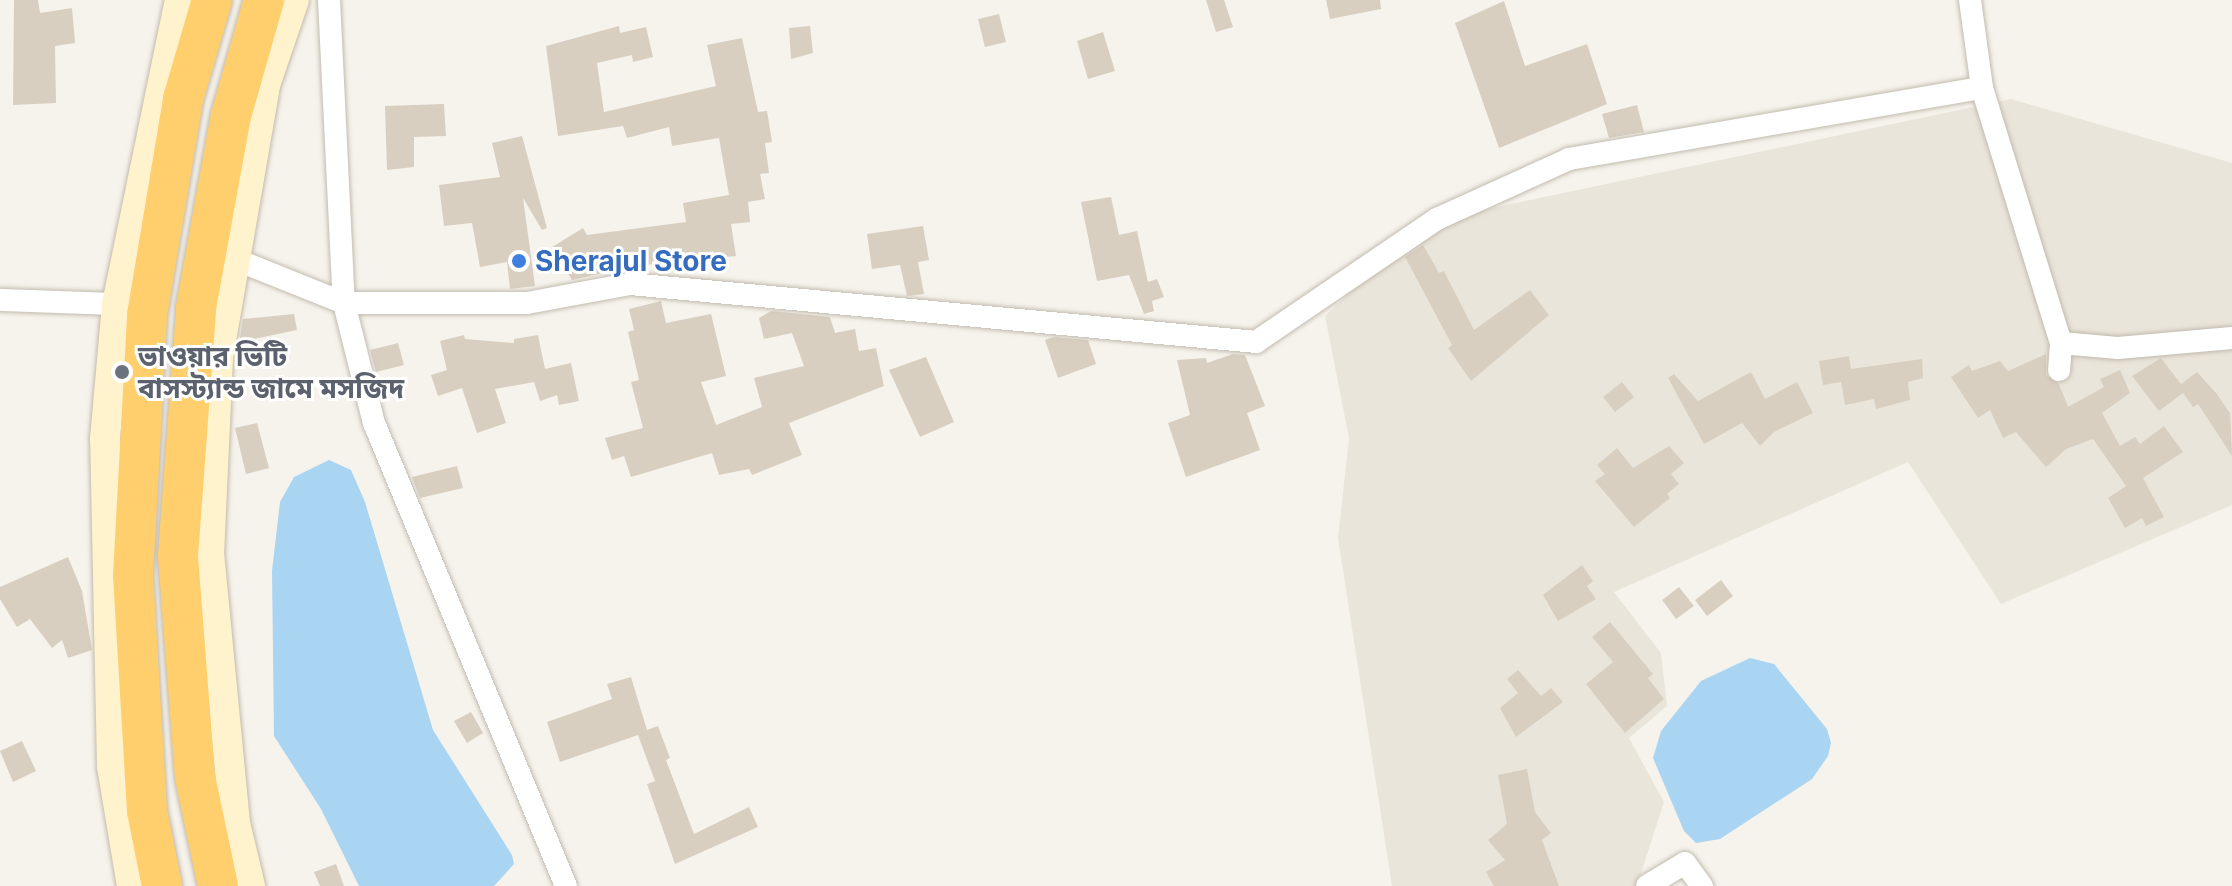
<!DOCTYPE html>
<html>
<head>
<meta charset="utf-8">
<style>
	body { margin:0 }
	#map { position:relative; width:2232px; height:886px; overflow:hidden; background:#f6f3ec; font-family:Inter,"Noto Sans Bengali",sans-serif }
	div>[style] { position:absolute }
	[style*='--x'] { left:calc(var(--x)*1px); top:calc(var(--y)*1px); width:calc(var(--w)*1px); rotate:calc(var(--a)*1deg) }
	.residential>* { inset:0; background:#eae5da }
	.water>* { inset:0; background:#a9d4f2 }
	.building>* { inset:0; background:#d8cfc1 }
	.roads { filter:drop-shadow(0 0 2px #c2bbae) drop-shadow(0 0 2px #c2bbae) }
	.street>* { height:22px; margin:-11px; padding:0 11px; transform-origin:11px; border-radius:11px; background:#fff }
	.secondary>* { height:30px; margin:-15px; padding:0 15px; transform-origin:15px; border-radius:15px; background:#fff3cd }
	.highway>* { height:40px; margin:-20px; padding:0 20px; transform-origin:20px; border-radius:20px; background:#ffcf6e }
	.dots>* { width:22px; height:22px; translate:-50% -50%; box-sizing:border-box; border:4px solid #fff; border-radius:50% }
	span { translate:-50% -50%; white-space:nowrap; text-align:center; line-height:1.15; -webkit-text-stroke:6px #fff; paint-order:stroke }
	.shop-label { font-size:28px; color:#366cbe; font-weight:700 }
	.left { translate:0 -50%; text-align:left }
	.worship-label { font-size:28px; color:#5b616d; font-weight:700 }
</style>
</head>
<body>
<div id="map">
	<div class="residential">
		<div style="clip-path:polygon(2011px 99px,2232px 163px,2232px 505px,2001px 604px,1908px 462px,1614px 592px,1661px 653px,1667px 706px,1629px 738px,1664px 802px,1637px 886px,1392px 886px,1338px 538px,1349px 438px,1325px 316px,1391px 254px,1458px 215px)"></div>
	</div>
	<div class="water">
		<div style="clip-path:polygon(329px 460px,351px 470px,365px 502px,433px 730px,512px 855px,514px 864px,494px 886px,359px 886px,321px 809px,274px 736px,272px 571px,280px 502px,294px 477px)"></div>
		<div style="clip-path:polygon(1750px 658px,1774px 664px,1827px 729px,1831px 743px,1828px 756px,1812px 779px,1720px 839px,1696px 843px,1684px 831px,1653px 758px,1661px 731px,1701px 681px)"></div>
	</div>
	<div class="building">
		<div style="clip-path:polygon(14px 0,38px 0,40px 13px,72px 8px,75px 43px,55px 46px,56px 103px,13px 105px)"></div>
		<div style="clip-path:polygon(1206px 0,1224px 0,1233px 27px,1216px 32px)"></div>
		<div style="clip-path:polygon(1326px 0,1380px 0,1381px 9px,1330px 19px)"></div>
		<div style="clip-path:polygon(1504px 1px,1525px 66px,1587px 44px,1607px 104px,1499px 148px,1455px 23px)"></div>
		<div style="clip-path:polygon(999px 14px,1006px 42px,985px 47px,978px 19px)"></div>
		<div style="clip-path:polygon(619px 26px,620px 33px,646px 27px,653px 57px,633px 62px,632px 55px,597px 63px,604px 112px,716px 86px,707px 45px,742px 38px,758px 112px,767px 111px,772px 142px,765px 143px,769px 173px,760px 174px,765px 199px,748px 202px,750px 222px,731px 224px,736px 256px,635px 266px,572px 280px,552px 247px,583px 228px,587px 235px,686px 222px,683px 203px,729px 195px,719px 138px,672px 146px,669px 127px,627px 138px,623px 126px,558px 136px,546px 46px)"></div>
		<div style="clip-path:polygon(810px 26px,813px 53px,791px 59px,789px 28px)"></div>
		<div style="clip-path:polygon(1103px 32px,1115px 71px,1088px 79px,1077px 41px)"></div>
		<div style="clip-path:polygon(444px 104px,446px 136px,414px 137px,414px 167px,387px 170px,385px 106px)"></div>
		<div style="clip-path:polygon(1637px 105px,1644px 132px,1609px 138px,1602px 114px)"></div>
		<div style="clip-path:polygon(522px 136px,547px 228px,542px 230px,523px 198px,535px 286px,510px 289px,507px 262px,480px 267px,472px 223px,444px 226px,439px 185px,500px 177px,492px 143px)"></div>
		<div style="clip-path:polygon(1111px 197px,1119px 235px,1137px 231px,1148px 282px,1157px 279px,1164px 297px,1152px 301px,1154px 311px,1144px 314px,1129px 275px,1097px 281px,1081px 202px)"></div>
		<div style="clip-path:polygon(923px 226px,929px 260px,918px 262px,924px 294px,907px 296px,900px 265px,872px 269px,867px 234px)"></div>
		<div style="clip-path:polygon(1423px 245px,1439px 273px,1444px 271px,1474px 330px,1530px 290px,1549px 315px,1471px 381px,1448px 348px,1452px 345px,1405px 257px)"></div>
		<div style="clip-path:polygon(661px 301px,666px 323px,711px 314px,726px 376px,701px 382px,716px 425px,762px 407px,754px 378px,804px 366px,792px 333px,764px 339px,759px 318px,771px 311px,830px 317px,835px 333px,855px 329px,859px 351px,876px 348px,884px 386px,789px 423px,802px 455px,752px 475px,749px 469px,719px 475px,712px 453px,631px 477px,624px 456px,612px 460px,605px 438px,643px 428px,631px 382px,639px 380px,628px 332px,634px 330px,629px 309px)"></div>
		<div style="clip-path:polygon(294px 314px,297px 330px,240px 342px,238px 350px,243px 319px)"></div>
		<div style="clip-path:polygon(464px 335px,465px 339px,514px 343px,514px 339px,538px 335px,545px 369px,571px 363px,579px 401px,559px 405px,557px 395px,540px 401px,534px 382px,495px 389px,506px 423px,477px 433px,462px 388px,438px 396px,431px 375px,447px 370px,440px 341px)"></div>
		<div style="clip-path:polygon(1054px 337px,1088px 340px,1096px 364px,1058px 378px,1045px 340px)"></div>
		<div style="clip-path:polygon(398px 343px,404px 365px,376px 372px,370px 350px)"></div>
		<div style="clip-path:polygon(1233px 354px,1245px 355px,1265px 406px,1247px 413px,1260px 450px,1186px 477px,1168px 423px,1190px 415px,1177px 360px,1206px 358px,1207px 363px)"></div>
		<div style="clip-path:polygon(2046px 354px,2046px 375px,2059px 384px,2068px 407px,2104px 387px,2100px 379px,2120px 370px,2130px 393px,2102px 413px,2120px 446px,2135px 437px,2140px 444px,2164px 426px,2183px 452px,2143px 478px,2164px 517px,2146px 526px,2142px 518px,2125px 528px,2108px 498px,2126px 486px,2093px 439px,2066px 449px,2046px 467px,2016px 432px,2003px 438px,1990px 410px,1978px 418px,1951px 377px,1969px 365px,1972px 371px,2000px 361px,2008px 371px)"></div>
		<div style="clip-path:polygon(1849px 356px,1851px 369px,1922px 359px,1923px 378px,1908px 382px,1910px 400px,1876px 409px,1874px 399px,1845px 405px,1841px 382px,1823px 385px,1819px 361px)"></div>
		<div style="clip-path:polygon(926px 357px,954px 422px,920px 437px,889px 370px)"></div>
		<div style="clip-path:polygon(2161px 358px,2181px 384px,2197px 372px,2216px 393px,2230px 413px,2232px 456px,2198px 404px,2193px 407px,2183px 393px,2159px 411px,2132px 376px)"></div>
		<div style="clip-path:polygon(1751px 372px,1765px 399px,1797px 382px,1813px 413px,1774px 432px,1760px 446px,1742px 423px,1704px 444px,1668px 378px,1674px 374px,1698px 401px)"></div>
		<div style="clip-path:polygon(1622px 382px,1634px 397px,1615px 412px,1603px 397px)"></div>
		<div style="clip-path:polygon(257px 423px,269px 468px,246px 474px,235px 428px)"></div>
		<div style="clip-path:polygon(1669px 446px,1684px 463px,1671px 474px,1679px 484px,1667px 494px,1670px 498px,1634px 527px,1595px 481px,1605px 474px,1597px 465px,1617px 448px,1633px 468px)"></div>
		<div style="clip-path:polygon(457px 466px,463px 488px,420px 498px,412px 477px)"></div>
		<div style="clip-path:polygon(68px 557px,82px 591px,92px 650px,68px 658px,62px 640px,52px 648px,30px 619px,17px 627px,0 599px,0 587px)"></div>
		<div style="clip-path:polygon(1582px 565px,1593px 581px,1587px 586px,1596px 599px,1558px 621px,1543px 595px)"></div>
		<div style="clip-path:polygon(1721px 580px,1733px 596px,1707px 616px,1695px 600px)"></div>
		<div style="clip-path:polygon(1679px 587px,1694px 606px,1676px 619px,1662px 600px)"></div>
		<div style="clip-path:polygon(1610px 622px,1653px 674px,1648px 678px,1664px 699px,1625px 733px,1586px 684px,1613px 662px,1592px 637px)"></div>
		<div style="clip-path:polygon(1518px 670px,1541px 696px,1551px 688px,1563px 702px,1516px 737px,1500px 708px,1518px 693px,1507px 679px)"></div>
		<div style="clip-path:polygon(631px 677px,647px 730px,658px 726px,670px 758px,666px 760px,694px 834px,749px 807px,758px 827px,675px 864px,647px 784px,655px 781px,638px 735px,560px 762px,547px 722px,612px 699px,607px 684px)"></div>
		<div style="clip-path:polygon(471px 712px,483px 733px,467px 743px,454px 721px)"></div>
		<div style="clip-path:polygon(22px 741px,36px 771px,13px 782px,0 751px)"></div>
		<div style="clip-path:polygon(1527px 769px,1535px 812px,1551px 833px,1542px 840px,1559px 886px,1494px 886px,1486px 872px,1505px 860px,1488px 840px,1507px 824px,1498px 775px)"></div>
		<div style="clip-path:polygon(336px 864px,344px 886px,320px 886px,314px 872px)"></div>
	</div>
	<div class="roads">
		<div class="street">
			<div style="--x:329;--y:0;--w:303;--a:87.2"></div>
			<div style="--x:344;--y:303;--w:124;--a:76"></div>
			<div style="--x:374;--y:423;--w:501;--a:67.48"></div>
			<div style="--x:1970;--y:0;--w:89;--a:82.2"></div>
			<div style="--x:1982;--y:88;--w:267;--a:72.8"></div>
			<div style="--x:2061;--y:343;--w:27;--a:94"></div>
			<div style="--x:237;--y:260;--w:115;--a:21.9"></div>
			<div style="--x:344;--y:303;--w:183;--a:0"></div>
			<div style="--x:527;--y:303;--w:105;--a:-10.5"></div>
			<div style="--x:630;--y:284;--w:629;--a:5.29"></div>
			<div style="--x:1256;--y:342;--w:219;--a:-34.2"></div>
			<div style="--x:1437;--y:219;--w:145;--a:-24.4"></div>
			<div style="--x:1569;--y:159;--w:419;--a:-9.8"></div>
			<div style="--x:0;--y:300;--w:117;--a:2"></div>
			<div style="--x:2061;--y:343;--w:57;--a:5"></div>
			<div style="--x:2118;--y:348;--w:114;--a:-5"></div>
			<div style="--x:1647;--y:886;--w:44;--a:-31.2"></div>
			<div style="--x:1685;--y:863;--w:29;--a:54"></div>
		</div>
		<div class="secondary">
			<div style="--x:132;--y:886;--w:122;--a:-99.5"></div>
			<div style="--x:112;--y:766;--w:327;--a:-91.2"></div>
			<div style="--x:105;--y:439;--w:136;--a:-84.9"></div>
			<div style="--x:117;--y:304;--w:310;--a:-78.3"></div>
			<div style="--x:250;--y:886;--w:65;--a:-103.4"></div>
			<div style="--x:235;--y:823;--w:269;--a:-95.5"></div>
			<div style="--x:209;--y:555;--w:197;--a:-87.4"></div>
			<div style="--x:218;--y:358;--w:277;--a:-80.2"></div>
			<div style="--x:265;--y:85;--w:90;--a:-71.2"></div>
		</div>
		<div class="highway">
			<div style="--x:162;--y:886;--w:76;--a:-101.3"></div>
			<div style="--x:147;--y:811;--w:235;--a:-93.4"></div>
			<div style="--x:133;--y:576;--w:261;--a:-86.9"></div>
			<div style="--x:147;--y:315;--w:219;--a:-80.5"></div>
			<div style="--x:183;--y:99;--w:103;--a:-73.7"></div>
			<div style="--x:218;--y:886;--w:111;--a:-101.9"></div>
			<div style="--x:195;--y:777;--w:222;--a:-94.4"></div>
			<div style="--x:178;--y:556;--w:249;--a:-85.8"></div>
			<div style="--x:196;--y:308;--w:195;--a:-79.7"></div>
			<div style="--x:231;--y:116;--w:121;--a:-74.1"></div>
		</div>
	</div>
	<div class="dots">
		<div style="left:519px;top:261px;background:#3f7fe0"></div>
		<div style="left:122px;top:372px;background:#6b7280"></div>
	</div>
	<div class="shop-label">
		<span class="left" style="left:535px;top:261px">Sherajul Store</span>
	</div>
	<div class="worship-label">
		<span class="left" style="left:138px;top:372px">ভাওয়ার ভিটি<br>বাসস্ট্যান্ড জামে মসজিদ</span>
	</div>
</div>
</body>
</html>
